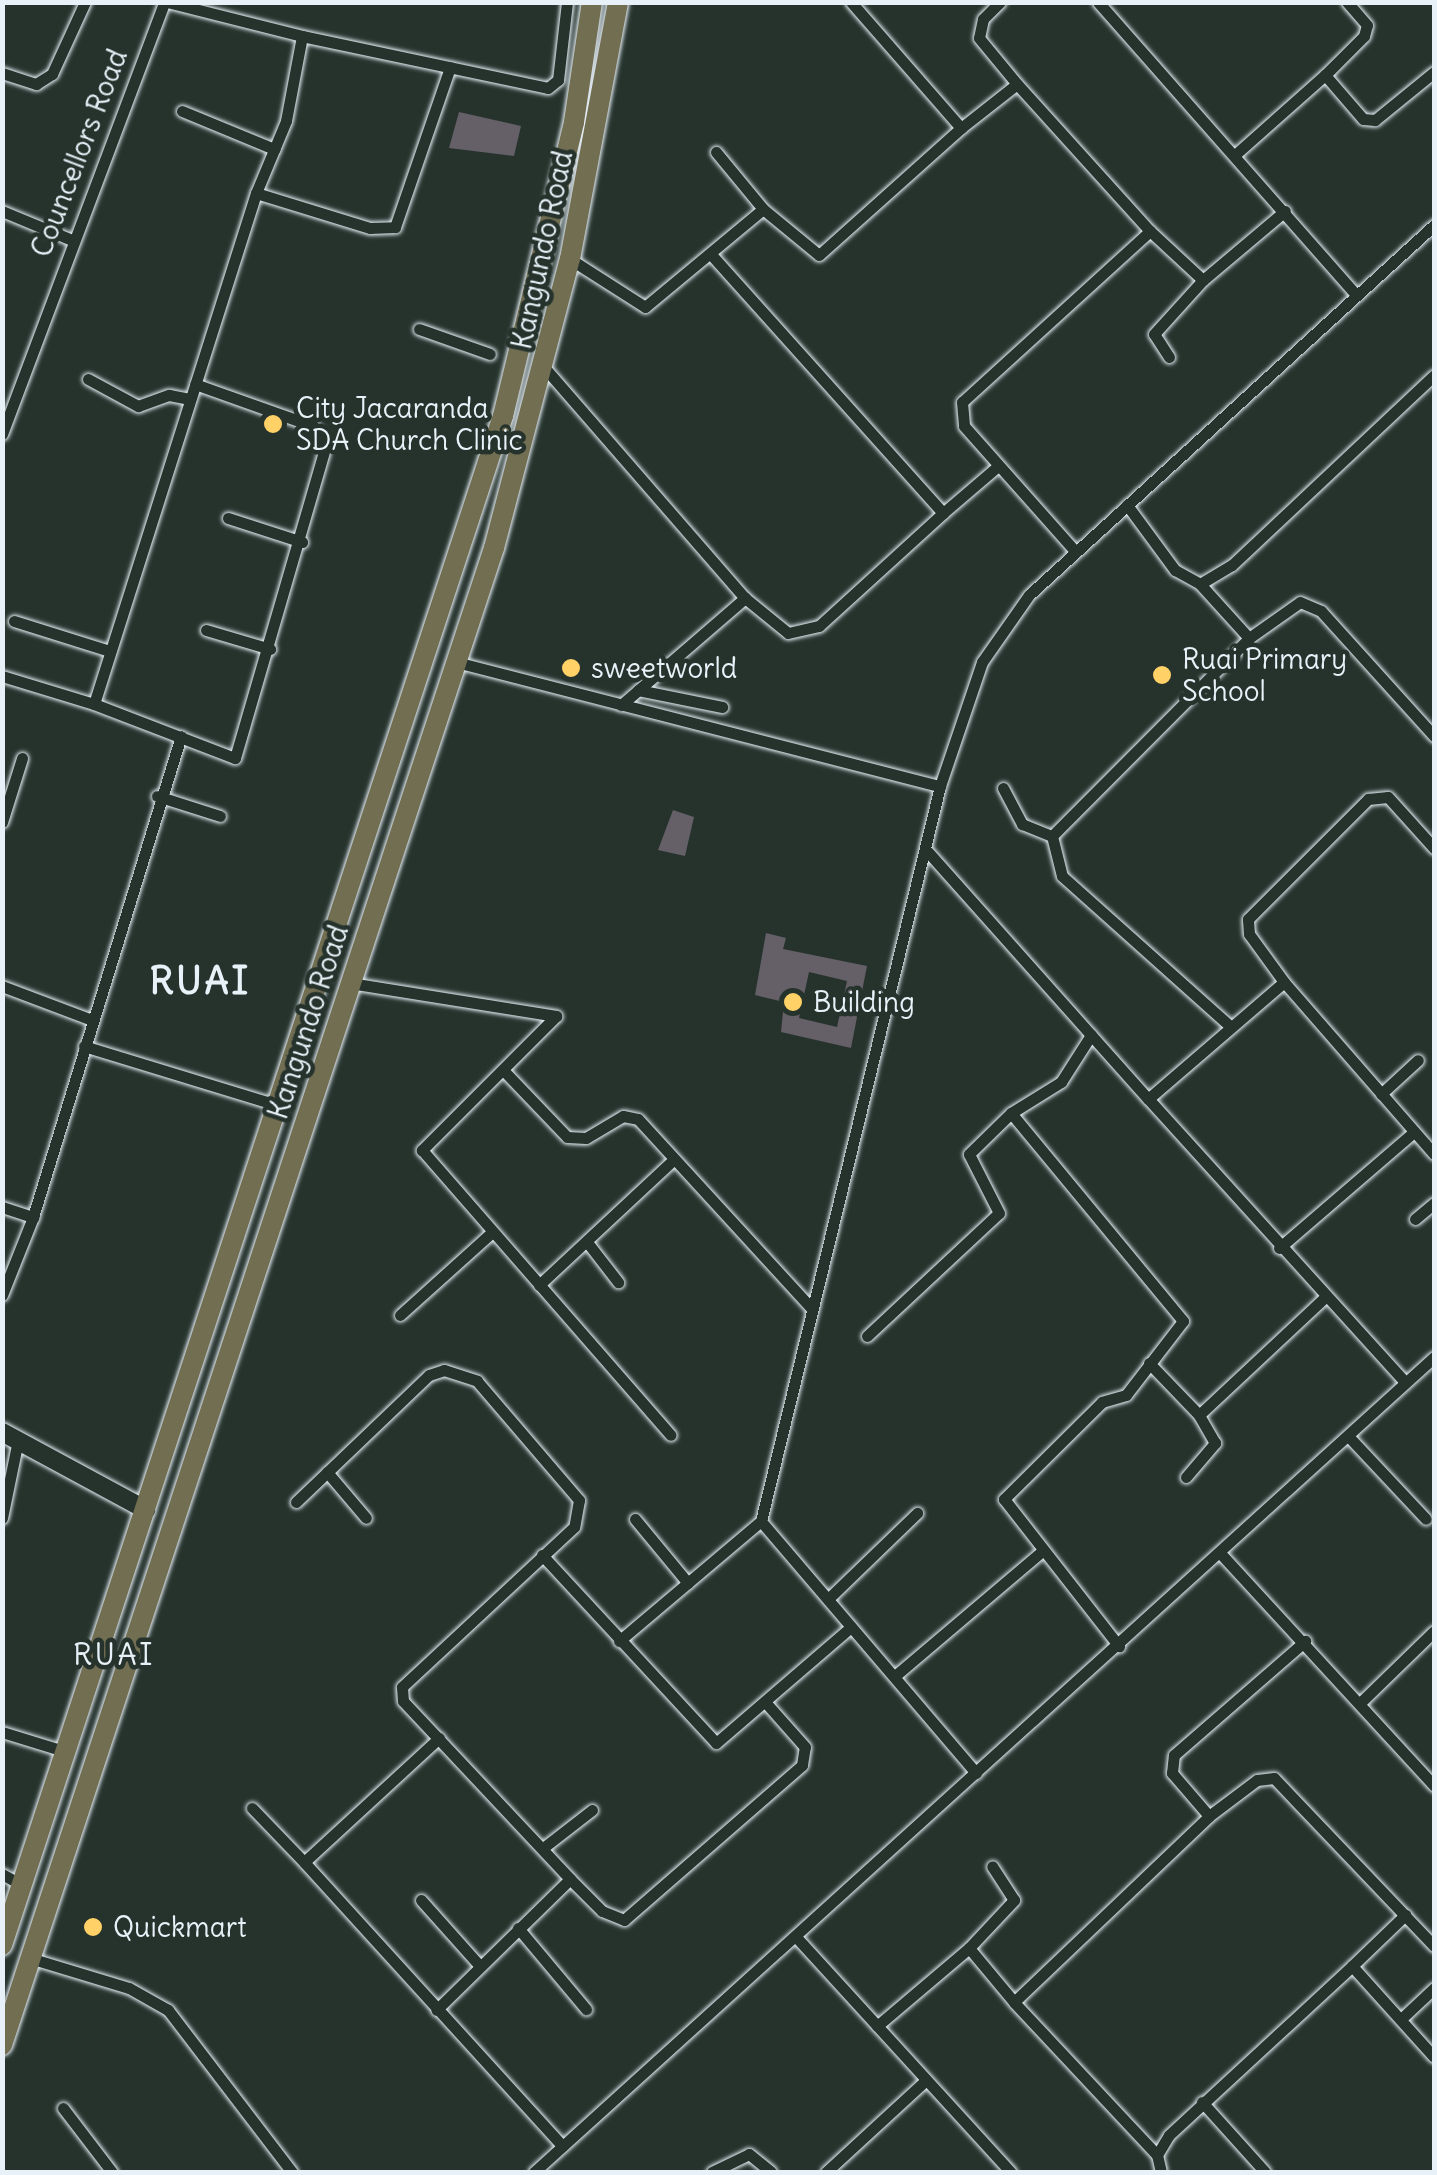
<!DOCTYPE html>
<html>
<head>
<meta charset="utf-8">
<style>
	body { margin:0 }
	#map { position:relative; width:1437px; height:2175px; overflow:hidden; background:#26332d; font-family:Delius,sans-serif }
	div>[style] { position:absolute }
	[style*='--x'] { left:calc(var(--x)*1px); top:calc(var(--y)*1px); width:calc(var(--w)*1px); rotate:calc(var(--a)*1deg) }
	.building>* { inset:0; background:#655f67 }
	.roads { filter:drop-shadow(0 0 2px #e8f1f8) drop-shadow(0 0 2px #e8f1f8) }
	.street>* { height:11px; margin:-5.5px; padding:0 5.5px; transform-origin:5.5px; border-radius:5.5px; background:#26332d }
	.secondary>* { height:18px; margin:-9px; padding:0 9px; transform-origin:9px; border-radius:9px; background:#26332d }
	.highway>* { height:20px; margin:-10px; padding:0 10px; transform-origin:10px; border-radius:10px; background:#726e52 }
	.dots>* { width:28px; height:28px; translate:-50% -50%; box-sizing:border-box; border:5px solid #26332d; border-radius:50% }
	span { translate:-50% -50%; white-space:nowrap; text-align:center; line-height:1.15; -webkit-text-stroke:9px #26332d; paint-order:stroke }
	.street-label { font-size:28px; color:#e8f1f8 }
	.poi-label { font-size:28px; color:#e8f1f8 }
	.left { translate:0 -50%; text-align:left }
	.neighbourhood-label { font-size:30px; color:#e8f1f8; letter-spacing:2.5px }
	.district-label { font-size:38px; color:#e8f1f8; font-weight:700; letter-spacing:2.5px }
	.frame { position:absolute; inset:0; border:5px solid #e8f1f8; pointer-events:none }
</style>
</head>
<body>
<div id="map">
	<div class="building">
		<div style="clip-path:polygon(459px 112px,521px 126px,514px 156px,449px 148px)"></div>
		<div style="clip-path:polygon(673px 810px,694px 817px,685px 856px,658px 850px)"></div>
		<div style="clip-path:polygon(evenodd,766px 933px,786px 938px,783px 949px,867px 966px,851px 1048px,781px 1032px,784px 1002px,755px 995px,766px 933px,809px 972px,847px 981px,837px 1027px,799px 1018px,809px 972px)"></div>
	</div>
	<div class="roads">
		<div class="street">
			<div style="--x:167;--y:2;--w:139;--a:14.1"></div>
			<div style="--x:302;--y:36;--w:86;--a:100.7"></div>
			<div style="--x:286;--y:121;--w:78;--a:112.6"></div>
			<div style="--x:256;--y:193;--w:536;--a:107.59"></div>
			<div style="--x:94;--y:704;--w:151;--a:21"></div>
			<div style="--x:235;--y:758;--w:329;--a:-73.8"></div>
			<div style="--x:327;--y:442;--w:21;--a:-131"></div>
			<div style="--x:313;--y:426;--w:125;--a:-160.4"></div>
			<div style="--x:1000;--y:2;--w:24;--a:135"></div>
			<div style="--x:983;--y:19;--w:19;--a:102"></div>
			<div style="--x:979;--y:38;--w:60;--a:50.4"></div>
			<div style="--x:1098;--y:2;--w:389;--a:48.6"></div>
			<div style="--x:302;--y:36;--w:251;--a:11.9"></div>
			<div style="--x:548;--y:88;--w:13;--a:-39"></div>
			<div style="--x:558;--y:80;--w:79;--a:-83.4"></div>
			<div style="--x:2;--y:73;--w:36;--a:18"></div>
			<div style="--x:36;--y:84;--w:19;--a:-32"></div>
			<div style="--x:52;--y:74;--w:79;--a:-65.4"></div>
			<div style="--x:1325;--y:75;--w:55;--a:-45"></div>
			<div style="--x:1364;--y:36;--w:11;--a:-75"></div>
			<div style="--x:1367;--y:25;--w:30;--a:-131"></div>
			<div style="--x:182;--y:111;--w:100;--a:22.4"></div>
			<div style="--x:961;--y:128;--w:71;--a:-38.2"></div>
			<div style="--x:1017;--y:84;--w:198;--a:47.9"></div>
			<div style="--x:1150;--y:231;--w:254;--a:137.7"></div>
			<div style="--x:962;--y:402;--w:24;--a:85"></div>
			<div style="--x:964;--y:426;--w:166;--a:48.4"></div>
			<div style="--x:716;--y:152;--w:74;--a:50.5"></div>
			<div style="--x:763;--y:209;--w:72;--a:39.4"></div>
			<div style="--x:819;--y:255;--w:191;--a:-41.8"></div>
			<div style="--x:961;--y:128;--w:167;--a:-131.1"></div>
			<div style="--x:1237;--y:153;--w:118;--a:-41.6"></div>
			<div style="--x:1325;--y:75;--w:58;--a:49.2"></div>
			<div style="--x:1363;--y:119;--w:12;--a:5"></div>
			<div style="--x:1375;--y:120;--w:76;--a:-39.1"></div>
			<div style="--x:256;--y:193;--w:119;--a:17.1"></div>
			<div style="--x:370;--y:228;--w:25;--a:-2"></div>
			<div style="--x:395;--y:227;--w:169;--a:-71"></div>
			<div style="--x:2;--y:211;--w:76;--a:22.5"></div>
			<div style="--x:1150;--y:231;--w:72;--a:42.8"></div>
			<div style="--x:1203;--y:280;--w:107;--a:-40.1"></div>
			<div style="--x:570;--y:259;--w:89;--a:32.6"></div>
			<div style="--x:645;--y:307;--w:153;--a:-39.7"></div>
			<div style="--x:419;--y:329;--w:75;--a:19.4"></div>
			<div style="--x:1169;--y:357;--w:27;--a:-123"></div>
			<div style="--x:1154;--y:334;--w:73;--a:-47.8"></div>
			<div style="--x:544;--y:367;--w:306;--a:49"></div>
			<div style="--x:745;--y:598;--w:55;--a:39.1"></div>
			<div style="--x:788;--y:633;--w:32;--a:-13"></div>
			<div style="--x:819;--y:626;--w:168;--a:-42.3"></div>
			<div style="--x:943;--y:513;--w:348;--a:-131.9"></div>
			<div style="--x:88;--y:379;--w:57;--a:28.4"></div>
			<div style="--x:138;--y:406;--w:33;--a:-20"></div>
			<div style="--x:169;--y:395;--w:21;--a:11"></div>
			<div style="--x:2;--y:434;--w:461;--a:-69.4"></div>
			<div style="--x:1127;--y:505;--w:81;--a:53.6"></div>
			<div style="--x:1175;--y:570;--w:29;--a:29"></div>
			<div style="--x:1200;--y:584;--w:73;--a:47.8"></div>
			<div style="--x:943;--y:513;--w:72;--a:-40.5"></div>
			<div style="--x:228;--y:518;--w:78;--a:18"></div>
			<div style="--x:1200;--y:584;--w:37;--a:-31"></div>
			<div style="--x:1232;--y:565;--w:277;--a:-43.2"></div>
			<div style="--x:14;--y:621;--w:101;--a:17.4"></div>
			<div style="--x:206;--y:630;--w:67;--a:16.5"></div>
			<div style="--x:456;--y:662;--w:500;--a:14.4"></div>
			<div style="--x:2;--y:676;--w:96;--a:16.9"></div>
			<div style="--x:638;--y:690;--w:86;--a:11.4"></div>
			<div style="--x:621;--y:705;--w:164;--a:-40.8"></div>
			<div style="--x:1003;--y:788;--w:41;--a:62.2"></div>
			<div style="--x:1022;--y:824;--w:32;--a:22"></div>
			<div style="--x:1052;--y:836;--w:41;--a:76"></div>
			<div style="--x:1062;--y:876;--w:225;--a:41.8"></div>
			<div style="--x:157;--y:796;--w:66;--a:17.6"></div>
			<div style="--x:2;--y:822;--w:67;--a:-72.6"></div>
			<div style="--x:1052;--y:836;--w:279;--a:-45.1"></div>
			<div style="--x:1249;--y:638;--w:62;--a:-35.2"></div>
			<div style="--x:1300;--y:602;--w:23;--a:23"></div>
			<div style="--x:1321;--y:611;--w:169;--a:47.9"></div>
			<div style="--x:928;--y:852;--w:331;--a:48.3"></div>
			<div style="--x:1284;--y:982;--w:228;--a:48.9"></div>
			<div style="--x:350;--y:983;--w:209;--a:9.1"></div>
			<div style="--x:556;--y:1016;--w:190;--a:135"></div>
			<div style="--x:422;--y:1150;--w:378;--a:48.9"></div>
			<div style="--x:2;--y:986;--w:96;--a:20.7"></div>
			<div style="--x:84;--y:1046;--w:191;--a:17"></div>
			<div style="--x:504;--y:1071;--w:91;--a:46.3"></div>
			<div style="--x:567;--y:1137;--w:19;--a:3"></div>
			<div style="--x:586;--y:1138;--w:43;--a:-30.7"></div>
			<div style="--x:623;--y:1116;--w:15;--a:11"></div>
			<div style="--x:638;--y:1119;--w:255;--a:47.5"></div>
			<div style="--x:1381;--y:1094;--w:50;--a:-42.6"></div>
			<div style="--x:1011;--y:1113;--w:270;--a:50.4"></div>
			<div style="--x:1183;--y:1321;--w:93;--a:127.6"></div>
			<div style="--x:1126;--y:1395;--w:25;--a:164"></div>
			<div style="--x:1102;--y:1402;--w:138;--a:135.3"></div>
			<div style="--x:1004;--y:1499;--w:187;--a:52"></div>
			<div style="--x:2;--y:1207;--w:33;--a:18"></div>
			<div style="--x:33;--y:1217;--w:503;--a:-72.9"></div>
			<div style="--x:1415;--y:1219;--w:25;--a:-40"></div>
			<div style="--x:587;--y:1242;--w:51;--a:52.2"></div>
			<div style="--x:1279;--y:1248;--w:178;--a:-40.7"></div>
			<div style="--x:539;--y:1285;--w:183;--a:-43"></div>
			<div style="--x:2;--y:1295;--w:84;--a:-68.3"></div>
			<div style="--x:400;--y:1315;--w:122;--a:-42"></div>
			<div style="--x:867;--y:1336;--w:180;--a:-43"></div>
			<div style="--x:999;--y:1213;--w:66;--a:-117"></div>
			<div style="--x:969;--y:1154;--w:59;--a:-44.3"></div>
			<div style="--x:1011;--y:1113;--w:59;--a:-31.8"></div>
			<div style="--x:1061;--y:1082;--w:56;--a:-57.4"></div>
			<div style="--x:1149;--y:1363;--w:72;--a:46.1"></div>
			<div style="--x:1199;--y:1415;--w:171;--a:-43.1"></div>
			<div style="--x:1405;--y:1382;--w:382;--a:-132.2"></div>
			<div style="--x:1148;--y:1099;--w:179;--a:-40.7"></div>
			<div style="--x:1284;--y:982;--w:59;--a:-126.1"></div>
			<div style="--x:1249;--y:934;--w:15;--a:-94"></div>
			<div style="--x:1248;--y:919;--w:170;--a:-45"></div>
			<div style="--x:1368;--y:799;--w:20;--a:-6"></div>
			<div style="--x:1388;--y:797;--w:69;--a:48"></div>
			<div style="--x:1349;--y:1437;--w:112;--a:46.8"></div>
			<div style="--x:327;--y:1472;--w:60;--a:49.7"></div>
			<div style="--x:1186;--y:1477;--w:45;--a:-49.5"></div>
			<div style="--x:1215;--y:1443;--w:32;--a:-120"></div>
			<div style="--x:296;--y:1502;--w:184;--a:-43.7"></div>
			<div style="--x:429;--y:1375;--w:16;--a:-18"></div>
			<div style="--x:444;--y:1370;--w:35;--a:18"></div>
			<div style="--x:477;--y:1381;--w:157;--a:49.4"></div>
			<div style="--x:579;--y:1500;--w:27;--a:100"></div>
			<div style="--x:574;--y:1527;--w:235;--a:137.1"></div>
			<div style="--x:402;--y:1687;--w:14;--a:86"></div>
			<div style="--x:403;--y:1701;--w:244;--a:46.8"></div>
			<div style="--x:570;--y:1879;--w:187;--a:135.6"></div>
			<div style="--x:2;--y:1518;--w:80;--a:-78.4"></div>
			<div style="--x:635;--y:1519;--w:83;--a:50.4"></div>
			<div style="--x:1221;--y:1554;--w:315;--a:47.4"></div>
			<div style="--x:542;--y:1555;--w:256;--a:47.2"></div>
			<div style="--x:716;--y:1743;--w:178;--a:-40.7"></div>
			<div style="--x:828;--y:1599;--w:124;--a:-44"></div>
			<div style="--x:619;--y:1641;--w:186;--a:-40.2"></div>
			<div style="--x:896;--y:1675;--w:190;--a:-40.3"></div>
			<div style="--x:1360;--y:1703;--w:103;--a:-44.2"></div>
			<div style="--x:2;--y:1732;--w:68;--a:17.1"></div>
			<div style="--x:439;--y:1738;--w:183;--a:137.4"></div>
			<div style="--x:304;--y:1862;--w:384;--a:47.7"></div>
			<div style="--x:976;--y:1773;--w:331;--a:-130.5"></div>
			<div style="--x:761;--y:1521;--w:756;--a:-76.31"></div>
			<div style="--x:940;--y:786;--w:131;--a:-71.3"></div>
			<div style="--x:982;--y:662;--w:82;--a:-55"></div>
			<div style="--x:1029;--y:595;--w:549;--a:-42.41"></div>
			<div style="--x:252;--y:1808;--w:75;--a:46.1"></div>
			<div style="--x:1209;--y:1816;--w:57;--a:-130.7"></div>
			<div style="--x:1172;--y:1773;--w:18;--a:-84"></div>
			<div style="--x:1174;--y:1755;--w:174;--a:-41"></div>
			<div style="--x:543;--y:1848;--w:62;--a:-37.8"></div>
			<div style="--x:2;--y:1874;--w:23;--a:29"></div>
			<div style="--x:570;--y:1879;--w:45;--a:45"></div>
			<div style="--x:602;--y:1911;--w:24;--a:22"></div>
			<div style="--x:624;--y:1920;--w:236;--a:-41"></div>
			<div style="--x:802;--y:1765;--w:18;--a:-81"></div>
			<div style="--x:805;--y:1747;--w:57;--a:-131.5"></div>
			<div style="--x:421;--y:1900;--w:87;--a:48.3"></div>
			<div style="--x:518;--y:1928;--w:106;--a:50"></div>
			<div style="--x:797;--y:1938;--w:317;--a:47.6"></div>
			<div style="--x:969;--y:1948;--w:66;--a:-46.8"></div>
			<div style="--x:1014;--y:1900;--w:40;--a:-122.9"></div>
			<div style="--x:33;--y:1959;--w:100;--a:16.8"></div>
			<div style="--x:129;--y:1988;--w:45;--a:29.4"></div>
			<div style="--x:168;--y:2010;--w:204;--a:52.6"></div>
			<div style="--x:1352;--y:1966;--w:74;--a:-43.9"></div>
			<div style="--x:1401;--y:2019;--w:45;--a:-43.2"></div>
			<div style="--x:877;--y:2026;--w:121;--a:-40.3"></div>
			<div style="--x:969;--y:1948;--w:70;--a:50.2"></div>
			<div style="--x:1202;--y:2102;--w:94;--a:48"></div>
			<div style="--x:63;--y:2108;--w:81;--a:52.6"></div>
			<div style="--x:1157;--y:2155;--w:209;--a:-133.1"></div>
			<div style="--x:1014;--y:2002;--w:269;--a:-43.6"></div>
			<div style="--x:1209;--y:1816;--w:60;--a:-36.9"></div>
			<div style="--x:1257;--y:1780;--w:17;--a:-7"></div>
			<div style="--x:1274;--y:1778;--w:232;--a:46.4"></div>
			<div style="--x:534;--y:2172;--w:1214;--a:-42.16"></div>
			<div style="--x:712;--y:2172;--w:41;--a:-25.9"></div>
			<div style="--x:749;--y:2154;--w:28;--a:39"></div>
			<div style="--x:826;--y:2172;--w:136;--a:-42.6"></div>
			<div style="--x:1161;--y:2172;--w:17;--a:-103"></div>
			<div style="--x:1157;--y:2155;--w:23;--a:-59"></div>
			<div style="--x:1169;--y:2135;--w:249;--a:-42.7"></div>
			<div style="--x:1352;--y:1966;--w:122;--a:48"></div>
		</div>
		<div class="secondary">
			<div style="--x:2;--y:1432;--w:164;--a:28.4"></div>
		</div>
		<div class="highway">
			<div style="--x:2;--y:1945;--w:1609;--a:-71.86"></div>
			<div style="--x:503;--y:416;--w:302;--a:-76.4"></div>
			<div style="--x:574;--y:122;--w:121;--a:-81.5"></div>
			<div style="--x:2;--y:2045;--w:1576;--a:-71.81"></div>
			<div style="--x:494;--y:548;--w:299;--a:-75.3"></div>
			<div style="--x:570;--y:259;--w:261;--a:-79.4"></div>
		</div>
	</div>
	<div class="dots">
		<div style="left:273px;top:424px;background:#ffd166"></div>
		<div style="left:571px;top:668px;background:#ffd166"></div>
		<div style="left:1162px;top:675px;background:#ffd166"></div>
		<div style="left:793px;top:1002px;background:#ffd166"></div>
		<div style="left:93px;top:1927px;background:#ffd166"></div>
	</div>
	<div class="street-label">
		<span style="left:79px;top:153px;rotate:-69deg">Councellors Road</span>
		<span style="left:542px;top:250px;rotate:-78deg">Kangundo Road</span>
		<span style="left:308px;top:1022px;rotate:-72deg">Kangundo Road</span>
	</div>
	<div class="poi-label">
		<span class="left" style="left:296px;top:424px">City Jacaranda<br>SDA Church Clinic</span>
		<span class="left" style="left:1182px;top:675px">Ruai Primary<br>School</span>
		<span class="left" style="left:591px;top:668px">sweetworld</span>
		<span class="left" style="left:813px;top:1002px">Building</span>
		<span class="left" style="left:113px;top:1927px">Quickmart</span>
	</div>
	<div class="neighbourhood-label">
		<span style="left:114px;top:1654px">RUAI</span>
	</div>
	<div class="district-label">
		<span style="left:200px;top:981px">RUAI</span>
	</div>
	<div class="frame"></div>
</div>
</body>
</html>
